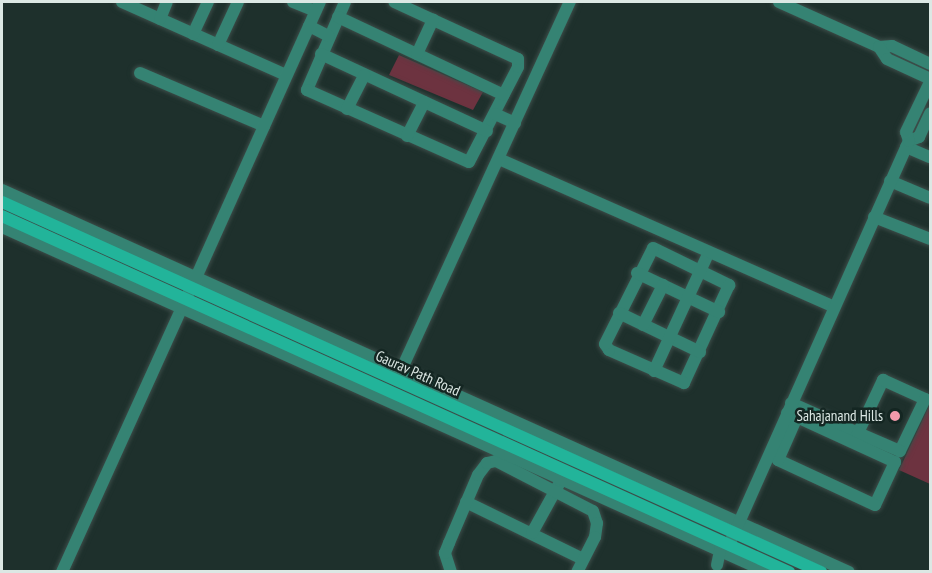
<!DOCTYPE html>
<html>
<head>
<meta charset="utf-8">
<style>
	body { margin:0 }
	#map { position:relative; width:932px; height:573px; overflow:hidden; background:#1e302c; font-family:"PT Sans Narrow",sans-serif }
	div>[style] { position:absolute }
	[style*='--x'] { left:calc(var(--x)*1px); top:calc(var(--y)*1px); width:calc(var(--w)*1px); rotate:calc(var(--a)*1deg) }
	.green>* { inset:0; background:#6d3340 }
	.roads { filter:drop-shadow(0 0 2px #3c4d49) drop-shadow(0 0 2px #3c4d49) }
	.minor>* { height:12px; margin:-6px; padding:0 6px; transform-origin:6px; border-radius:6px; background:#358373 }
	.tertiary>* { height:12px; margin:-6px; padding:0 6px; transform-origin:6px; border-radius:6px; background:#358373 }
	.secondary>* { height:12px; margin:-6px; padding:0 6px; transform-origin:6px; border-radius:6px; background:#22b49a }
	.dots>* { width:16px; height:16px; translate:-50% -50%; box-sizing:border-box; border:3px solid #142622; border-radius:50% }
	span { translate:-50% -50%; white-space:nowrap; text-align:center; line-height:1.15; -webkit-text-stroke:5px #142622; paint-order:stroke }
	.street-label { font-size:15px; color:#dce8e4 }
	.poi-label { font-size:15px; color:#dce8e4 }
	.right { translate:-100% -50%; text-align:right }
	.frame { position:absolute; inset:0; border:3px solid #dce8e4; pointer-events:none }
</style>
</head>
<body>
<div id="map">
	<div class="green">
		<div style="clip-path:polygon(399px 55px,483px 92px,473px 110px,389px 75px)"></div>
		<div style="clip-path:polygon(930px 404px,930px 484px,899px 470px)"></div>
	</div>
	<div class="roads">
		<div class="minor">
			<div style="--x:122;--y:2;--w:180;--a:24"></div>
			<div style="--x:293;--y:2;--w:24;--a:22"></div>
			<div style="--x:345;--y:2;--w:96;--a:113.4"></div>
			<div style="--x:307;--y:90;--w:177;--a:24"></div>
			<div style="--x:469;--y:162;--w:107;--a:-62.7"></div>
			<div style="--x:518;--y:67;--w:8;--a:-90"></div>
			<div style="--x:518;--y:59;--w:136;--a:-155.3"></div>
			<div style="--x:338;--y:17;--w:183;--a:25.2"></div>
			<div style="--x:160;--y:19;--w:18;--a:-68"></div>
			<div style="--x:309;--y:26;--w:22;--a:27"></div>
			<div style="--x:193;--y:34;--w:35;--a:-65"></div>
			<div style="--x:218;--y:45;--w:47;--a:-65.1"></div>
			<div style="--x:321;--y:54;--w:183;--a:24.9"></div>
			<div style="--x:417;--y:54;--w:38;--a:-65"></div>
			<div style="--x:140;--y:73;--w:135;--a:23.1"></div>
			<div style="--x:347;--y:109;--w:38;--a:-63"></div>
			<div style="--x:495;--y:114;--w:22;--a:24"></div>
			<div style="--x:407;--y:136;--w:38;--a:-63"></div>
			<div style="--x:906;--y:147;--w:26;--a:23"></div>
			<div style="--x:890;--y:181;--w:43;--a:23"></div>
			<div style="--x:874;--y:217;--w:60;--a:21.4"></div>
			<div style="--x:653;--y:248;--w:85;--a:26"></div>
			<div style="--x:729;--y:285;--w:108;--a:114.7"></div>
			<div style="--x:684;--y:383;--w:82;--a:-156.3"></div>
			<div style="--x:609;--y:350;--w:7;--a:-124"></div>
			<div style="--x:605;--y:344;--w:107;--a:-63.4"></div>
			<div style="--x:637;--y:273;--w:91;--a:25.4"></div>
			<div style="--x:619;--y:313;--w:90;--a:25.7"></div>
			<div style="--x:643;--y:325;--w:45;--a:-63.4"></div>
			<div style="--x:654;--y:371;--w:131;--a:-65.2"></div>
			<div style="--x:791;--y:403;--w:73;--a:24.1"></div>
			<div style="--x:858;--y:433;--w:59;--a:-64.7"></div>
			<div style="--x:883;--y:380;--w:46;--a:24.3"></div>
			<div style="--x:925;--y:399;--w:58;--a:115.7"></div>
			<div style="--x:900;--y:451;--w:46;--a:-156.8"></div>
			<div style="--x:787;--y:413;--w:4;--a:27"></div>
			<div style="--x:791;--y:415;--w:6;--a:18"></div>
			<div style="--x:797;--y:417;--w:108;--a:24.7"></div>
			<div style="--x:895;--y:462;--w:47;--a:114.9"></div>
			<div style="--x:875;--y:505;--w:107;--a:-155.1"></div>
			<div style="--x:778;--y:460;--w:47;--a:-66.2"></div>
			<div style="--x:466;--y:502;--w:130;--a:26"></div>
			<div style="--x:532;--y:533;--w:56;--a:-61.1"></div>
			<div style="--x:62;--y:572;--w:312;--a:-65.6"></div>
			<div style="--x:451;--y:572;--w:20;--a:-108"></div>
			<div style="--x:445;--y:553;--w:11;--a:-68"></div>
			<div style="--x:449;--y:543;--w:74;--a:-66.9"></div>
			<div style="--x:478;--y:475;--w:15;--a:-53"></div>
			<div style="--x:487;--y:463;--w:9;--a:-13"></div>
			<div style="--x:496;--y:461;--w:109;--a:27.3"></div>
			<div style="--x:593;--y:511;--w:13;--a:72"></div>
			<div style="--x:597;--y:523;--w:14;--a:98"></div>
			<div style="--x:595;--y:537;--w:39;--a:117"></div>
		</div>
		<div class="tertiary">
			<div style="--x:779;--y:2;--w:110;--a:24.2"></div>
			<div style="--x:879;--y:47;--w:13;--a:-4"></div>
			<div style="--x:892;--y:46;--w:42;--a:25.3"></div>
			<div style="--x:879;--y:47;--w:14;--a:56"></div>
			<div style="--x:887;--y:59;--w:43;--a:24.8"></div>
			<div style="--x:909;--y:141;--w:11;--a:-22"></div>
			<div style="--x:919;--y:137;--w:26;--a:-65"></div>
			<div style="--x:499;--y:159;--w:366;--a:23.8"></div>
			<div style="--x:2;--y:190;--w:929;--a:24.28"></div>
			<div style="--x:2;--y:227;--w:839;--a:24.27"></div>
			<div style="--x:194;--y:282;--w:307;--a:-65.8"></div>
			<div style="--x:398;--y:377;--w:413;--a:-65.4"></div>
			<div style="--x:729;--y:545;--w:442;--a:-66"></div>
			<div style="--x:909;--y:141;--w:9;--a:-108"></div>
			<div style="--x:906;--y:132;--w:53;--a:-64.4"></div>
			<div style="--x:717;--y:565;--w:24;--a:-78"></div>
		</div>
		<div class="secondary">
			<div style="--x:2;--y:202;--w:899;--a:24.31"></div>
			<div style="--x:2;--y:216;--w:864;--a:24.34"></div>
		</div>
	</div>
	<div class="dots">
		<div style="left:895px;top:416px;background:#f39aab"></div>
	</div>
	<div class="street-label">
		<span style="left:418px;top:373px;rotate:24deg">Gaurav Path Road</span>
	</div>
	<div class="poi-label">
		<span class="right" style="left:883px;top:416px">Sahajanand Hills</span>
	</div>
	<div class="frame"></div>
</div>
</body>
</html>
